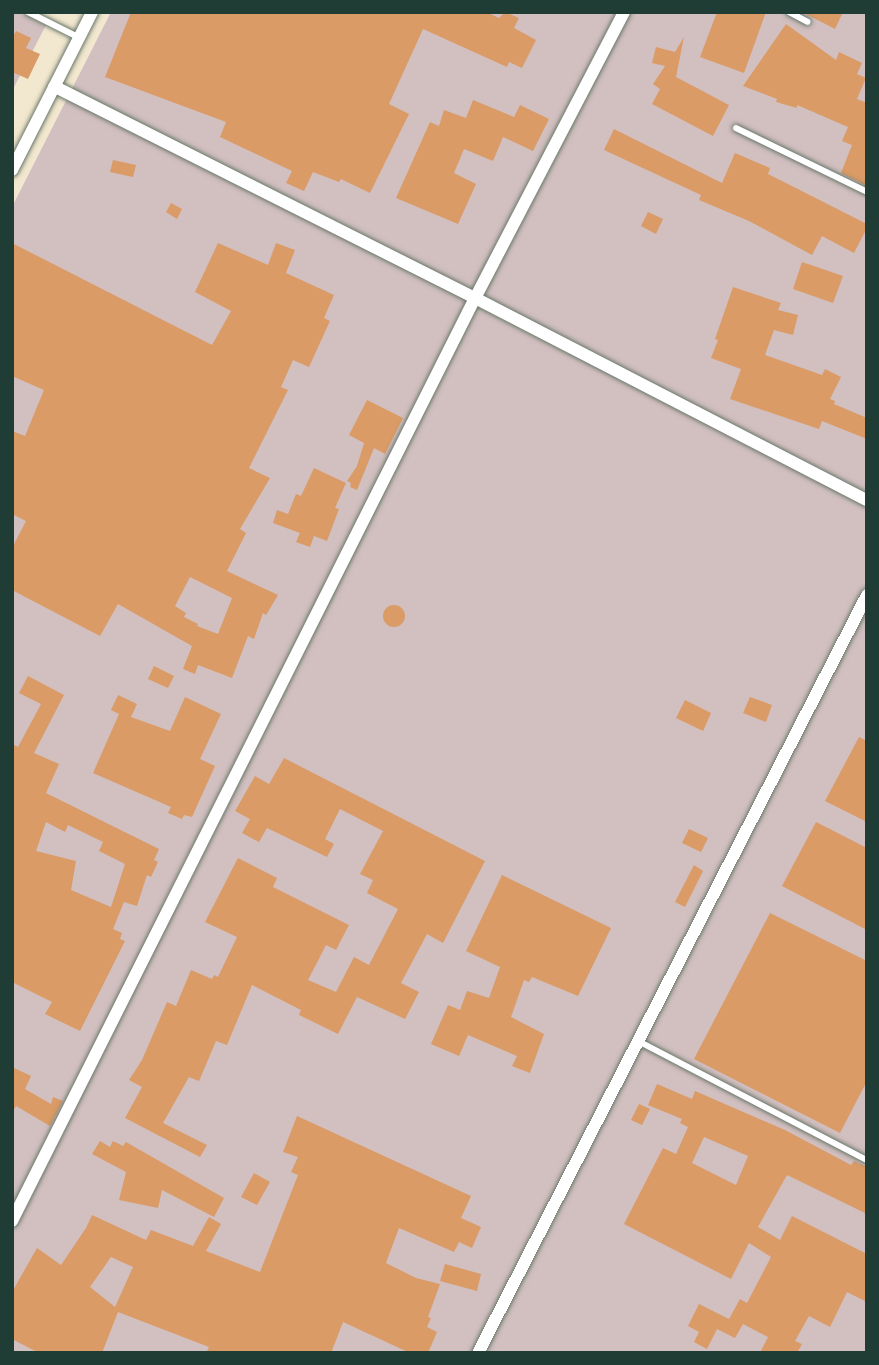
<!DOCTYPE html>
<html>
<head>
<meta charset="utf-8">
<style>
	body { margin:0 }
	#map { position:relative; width:879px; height:1365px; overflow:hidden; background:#f2e7cf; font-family:Vollkorn,serif }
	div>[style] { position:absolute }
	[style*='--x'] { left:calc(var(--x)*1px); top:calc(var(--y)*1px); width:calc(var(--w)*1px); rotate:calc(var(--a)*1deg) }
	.industrial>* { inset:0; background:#d2bfc0 }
	.building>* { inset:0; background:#da9b66 }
	.round { border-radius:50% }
	.roads { filter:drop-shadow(0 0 2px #69786a) drop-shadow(0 0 2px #69786a) }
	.service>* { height:6px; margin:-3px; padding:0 3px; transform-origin:3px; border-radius:3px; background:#fff }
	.minor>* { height:12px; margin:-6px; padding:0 6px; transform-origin:6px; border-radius:6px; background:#fff }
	span { translate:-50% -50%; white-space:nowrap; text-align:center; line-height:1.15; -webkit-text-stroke:6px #f7f3e8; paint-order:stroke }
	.frame { position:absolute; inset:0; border:14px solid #1f3d34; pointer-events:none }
</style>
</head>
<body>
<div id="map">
	<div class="industrial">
		<div style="clip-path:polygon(12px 12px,20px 12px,46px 25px,12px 91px)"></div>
		<div style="clip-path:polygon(111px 12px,867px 12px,867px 1353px,12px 1353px,12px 207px)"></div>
	</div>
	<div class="building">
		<div style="clip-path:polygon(131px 12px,486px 12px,499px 18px,505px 12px,519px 18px,514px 28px,536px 40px,522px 68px,509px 62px,507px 67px,423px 29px,389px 104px,409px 114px,370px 193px,341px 179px,339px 182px,313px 172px,304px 191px,286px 183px,292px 171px,220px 137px,226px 122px,105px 77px)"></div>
		<div style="clip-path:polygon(717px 12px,766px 12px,744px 73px,700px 57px)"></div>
		<div style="clip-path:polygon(802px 12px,843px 12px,835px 29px)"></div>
		<div style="clip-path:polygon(786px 24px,836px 60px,839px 52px,862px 63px,857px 74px,866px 78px,857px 99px,867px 103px,867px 186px,841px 173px,852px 145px,842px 141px,848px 127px,797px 105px,797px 108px,776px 102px,777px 99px,743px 86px)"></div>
		<div style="clip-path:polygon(16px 31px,31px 38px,26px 48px,40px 54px,28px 79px,12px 72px,12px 38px)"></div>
		<div style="clip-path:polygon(684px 37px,676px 77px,729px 105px,713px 136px,652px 104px,660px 89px,653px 84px,665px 66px,652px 63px,656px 47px,675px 52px)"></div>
		<div style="clip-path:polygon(473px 100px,514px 117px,520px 105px,549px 119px,533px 151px,503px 137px,493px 161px,464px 149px,454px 173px,476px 184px,458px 224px,396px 198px,430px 122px,439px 126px,444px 110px,466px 118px)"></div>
		<div style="clip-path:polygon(614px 129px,722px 183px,735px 153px,770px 168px,768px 174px,867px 224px,867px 228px,854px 253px,822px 236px,812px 255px,749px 221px,699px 200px,701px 195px,604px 150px)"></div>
		<div style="clip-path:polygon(113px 160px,136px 165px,133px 177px,110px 172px)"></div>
		<div style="clip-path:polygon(171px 203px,182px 209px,177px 219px,166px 212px)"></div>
		<div style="clip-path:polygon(648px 212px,663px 219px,656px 234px,641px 226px)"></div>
		<div style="clip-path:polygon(evenodd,12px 243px,212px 345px,231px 311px,195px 292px,218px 243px,268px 265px,276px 243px,295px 250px,286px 273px,334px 295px,324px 318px,330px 321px,309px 367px,293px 360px,281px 387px,288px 390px,249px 468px,270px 478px,240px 529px,246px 533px,227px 571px,278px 595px,266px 615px,263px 613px,254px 639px,248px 636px,232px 678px,198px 665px,195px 674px,183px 669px,192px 646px,118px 604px,100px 636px,12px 590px,12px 548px,26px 521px,12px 514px,12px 431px,25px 436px,44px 390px,12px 376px,12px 243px,190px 577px,232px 598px,218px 634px,197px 626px,198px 624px,184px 617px,186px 613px,175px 606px,190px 577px)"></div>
		<div style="clip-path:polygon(802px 262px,843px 276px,833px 303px,793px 289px)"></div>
		<div style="clip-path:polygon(733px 287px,781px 303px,778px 310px,798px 315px,793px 335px,774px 330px,765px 355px,822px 375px,825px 369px,841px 377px,830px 399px,835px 401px,834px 404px,867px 418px,867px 439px,822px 421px,819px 429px,730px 399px,741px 369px,711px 358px,718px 340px,715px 339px)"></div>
		<div style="clip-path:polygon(367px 400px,403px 418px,385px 454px,374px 448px,357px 490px,350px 487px,351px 483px,347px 481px,357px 466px,364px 443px,349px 435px)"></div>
		<div style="clip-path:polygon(314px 468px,346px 483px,335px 508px,339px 509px,327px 541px,314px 536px,310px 547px,296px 542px,300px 533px,273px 523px,277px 510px,288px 514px,296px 494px,301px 496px)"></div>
		<div class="round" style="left:383px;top:605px;width:22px;height:22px"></div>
		<div style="clip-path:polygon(154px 666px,174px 676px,168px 688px,148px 679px)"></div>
		<div style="clip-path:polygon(evenodd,28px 676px,64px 695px,34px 753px,59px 764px,46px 793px,159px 849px,154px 860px,158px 862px,151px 877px,147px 875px,137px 906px,124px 902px,113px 929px,122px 933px,120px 939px,125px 941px,80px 1031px,45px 1014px,52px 1002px,12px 982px,12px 744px,18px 747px,41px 704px,19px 693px,28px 676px,46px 822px,65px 832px,68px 825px,103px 842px,99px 851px,125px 864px,111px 907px,71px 890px,76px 861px,36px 851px,46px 822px)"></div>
		<div style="clip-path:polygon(118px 695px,137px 704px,131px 717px,170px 731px,185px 697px,221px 714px,200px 759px,215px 766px,192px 817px,184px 815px,182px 819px,168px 813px,171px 807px,93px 773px,119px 714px,111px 710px)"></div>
		<div style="clip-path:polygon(750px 697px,772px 705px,766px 722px,743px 713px)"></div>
		<div style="clip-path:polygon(685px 700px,711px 713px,703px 731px,676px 718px)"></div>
		<div style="clip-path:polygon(859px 737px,867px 741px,867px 822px,825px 801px)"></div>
		<div style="clip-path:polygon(284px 758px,485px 861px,443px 943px,427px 934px,401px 983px,419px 992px,405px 1019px,357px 997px,338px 1034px,299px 1015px,301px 1010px,252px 985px,227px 1045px,216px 1041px,199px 1081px,189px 1077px,163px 1123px,207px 1145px,200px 1157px,125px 1118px,142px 1087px,129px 1080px,142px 1060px,167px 1002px,176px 1006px,191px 970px,212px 979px,214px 975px,218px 977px,237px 937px,205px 922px,238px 858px,277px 878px,273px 887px,349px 925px,336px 950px,326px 945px,308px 980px,336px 992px,354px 957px,369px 965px,398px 909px,367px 893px,373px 880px,360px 874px,383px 831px,340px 809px,325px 839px,334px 844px,327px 857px,267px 828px,259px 842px,242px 833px,250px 819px,235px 811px,255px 776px,269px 784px)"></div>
		<div style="clip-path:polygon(816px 822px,867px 848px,867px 930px,782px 886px)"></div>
		<div style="clip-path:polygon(689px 829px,708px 838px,701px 852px,682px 843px)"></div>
		<div style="clip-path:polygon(694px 865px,703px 871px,685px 907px,675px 902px)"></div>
		<div style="clip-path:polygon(502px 875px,611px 928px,578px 996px,532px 977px,529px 982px,524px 980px,511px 1017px,544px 1034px,530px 1073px,512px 1066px,517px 1056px,468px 1035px,459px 1056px,431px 1044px,448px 1005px,460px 1010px,467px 991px,489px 998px,500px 967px,466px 951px)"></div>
		<div style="clip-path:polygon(770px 913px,867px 961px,867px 1081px,840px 1133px,694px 1059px)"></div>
		<div style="clip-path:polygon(12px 1067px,31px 1076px,25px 1089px,51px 1104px,53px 1097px,63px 1101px,50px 1126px,16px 1106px,12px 1113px)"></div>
		<div style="clip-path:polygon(evenodd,657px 1084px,692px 1099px,695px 1091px,785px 1130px,851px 1165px,854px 1161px,867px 1167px,867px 1214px,787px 1175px,758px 1227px,780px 1240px,792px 1216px,867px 1254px,867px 1302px,847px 1292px,830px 1327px,809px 1316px,795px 1341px,802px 1344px,797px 1353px,760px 1353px,768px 1337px,743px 1324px,735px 1338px,717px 1329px,707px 1349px,694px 1342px,699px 1332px,688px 1326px,699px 1304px,729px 1319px,740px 1299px,747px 1303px,771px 1257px,749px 1243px,731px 1279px,624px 1224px,663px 1148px,676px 1154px,688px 1127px,680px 1123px,682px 1119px,648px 1105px,657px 1084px,704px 1137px,748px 1156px,736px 1185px,692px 1163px,704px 1137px)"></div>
		<div style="clip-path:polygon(639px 1104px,650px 1109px,642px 1125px,631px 1120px)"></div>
		<div style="clip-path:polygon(evenodd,297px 1116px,471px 1196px,461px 1218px,481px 1227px,472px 1248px,459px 1242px,454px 1252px,399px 1228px,386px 1263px,416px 1278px,440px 1284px,428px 1317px,431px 1318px,427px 1327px,437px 1332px,428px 1353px,410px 1353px,343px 1322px,331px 1353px,206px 1353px,209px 1347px,118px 1312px,102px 1353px,39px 1353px,12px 1339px,12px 1292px,37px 1248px,61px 1265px,86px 1228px,92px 1215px,146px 1240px,151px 1230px,193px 1246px,209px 1217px,221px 1224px,206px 1251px,260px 1272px,298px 1175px,291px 1172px,298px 1157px,283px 1152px,297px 1116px,111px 1257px,133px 1267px,115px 1307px,90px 1287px,111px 1257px)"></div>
		<div style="clip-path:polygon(100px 1141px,110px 1147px,113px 1141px,123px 1146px,126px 1142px,224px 1198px,214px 1217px,162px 1190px,158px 1208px,119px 1200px,126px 1172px,92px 1154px)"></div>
		<div style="clip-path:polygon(254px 1173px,270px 1182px,257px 1205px,241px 1197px)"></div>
		<div style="clip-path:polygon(445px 1264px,481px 1274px,477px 1291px,440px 1281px)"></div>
	</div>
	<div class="roads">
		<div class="service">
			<div style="--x:28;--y:12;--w:58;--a:26.6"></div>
			<div style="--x:789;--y:12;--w:21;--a:28"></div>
			<div style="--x:736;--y:128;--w:146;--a:26"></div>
			<div style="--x:640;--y:1042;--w:256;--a:27.5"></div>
		</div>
		<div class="minor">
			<div style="--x:624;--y:12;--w:322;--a:117.5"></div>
			<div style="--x:475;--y:298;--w:441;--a:27.3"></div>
			<div style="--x:12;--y:170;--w:177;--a:-63.1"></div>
			<div style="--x:12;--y:1221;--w:1033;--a:-63.36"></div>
			<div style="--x:475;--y:298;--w:471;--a:-153.3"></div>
			<div style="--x:478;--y:1353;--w:852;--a:-62.83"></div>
		</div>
	</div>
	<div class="frame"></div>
</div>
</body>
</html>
